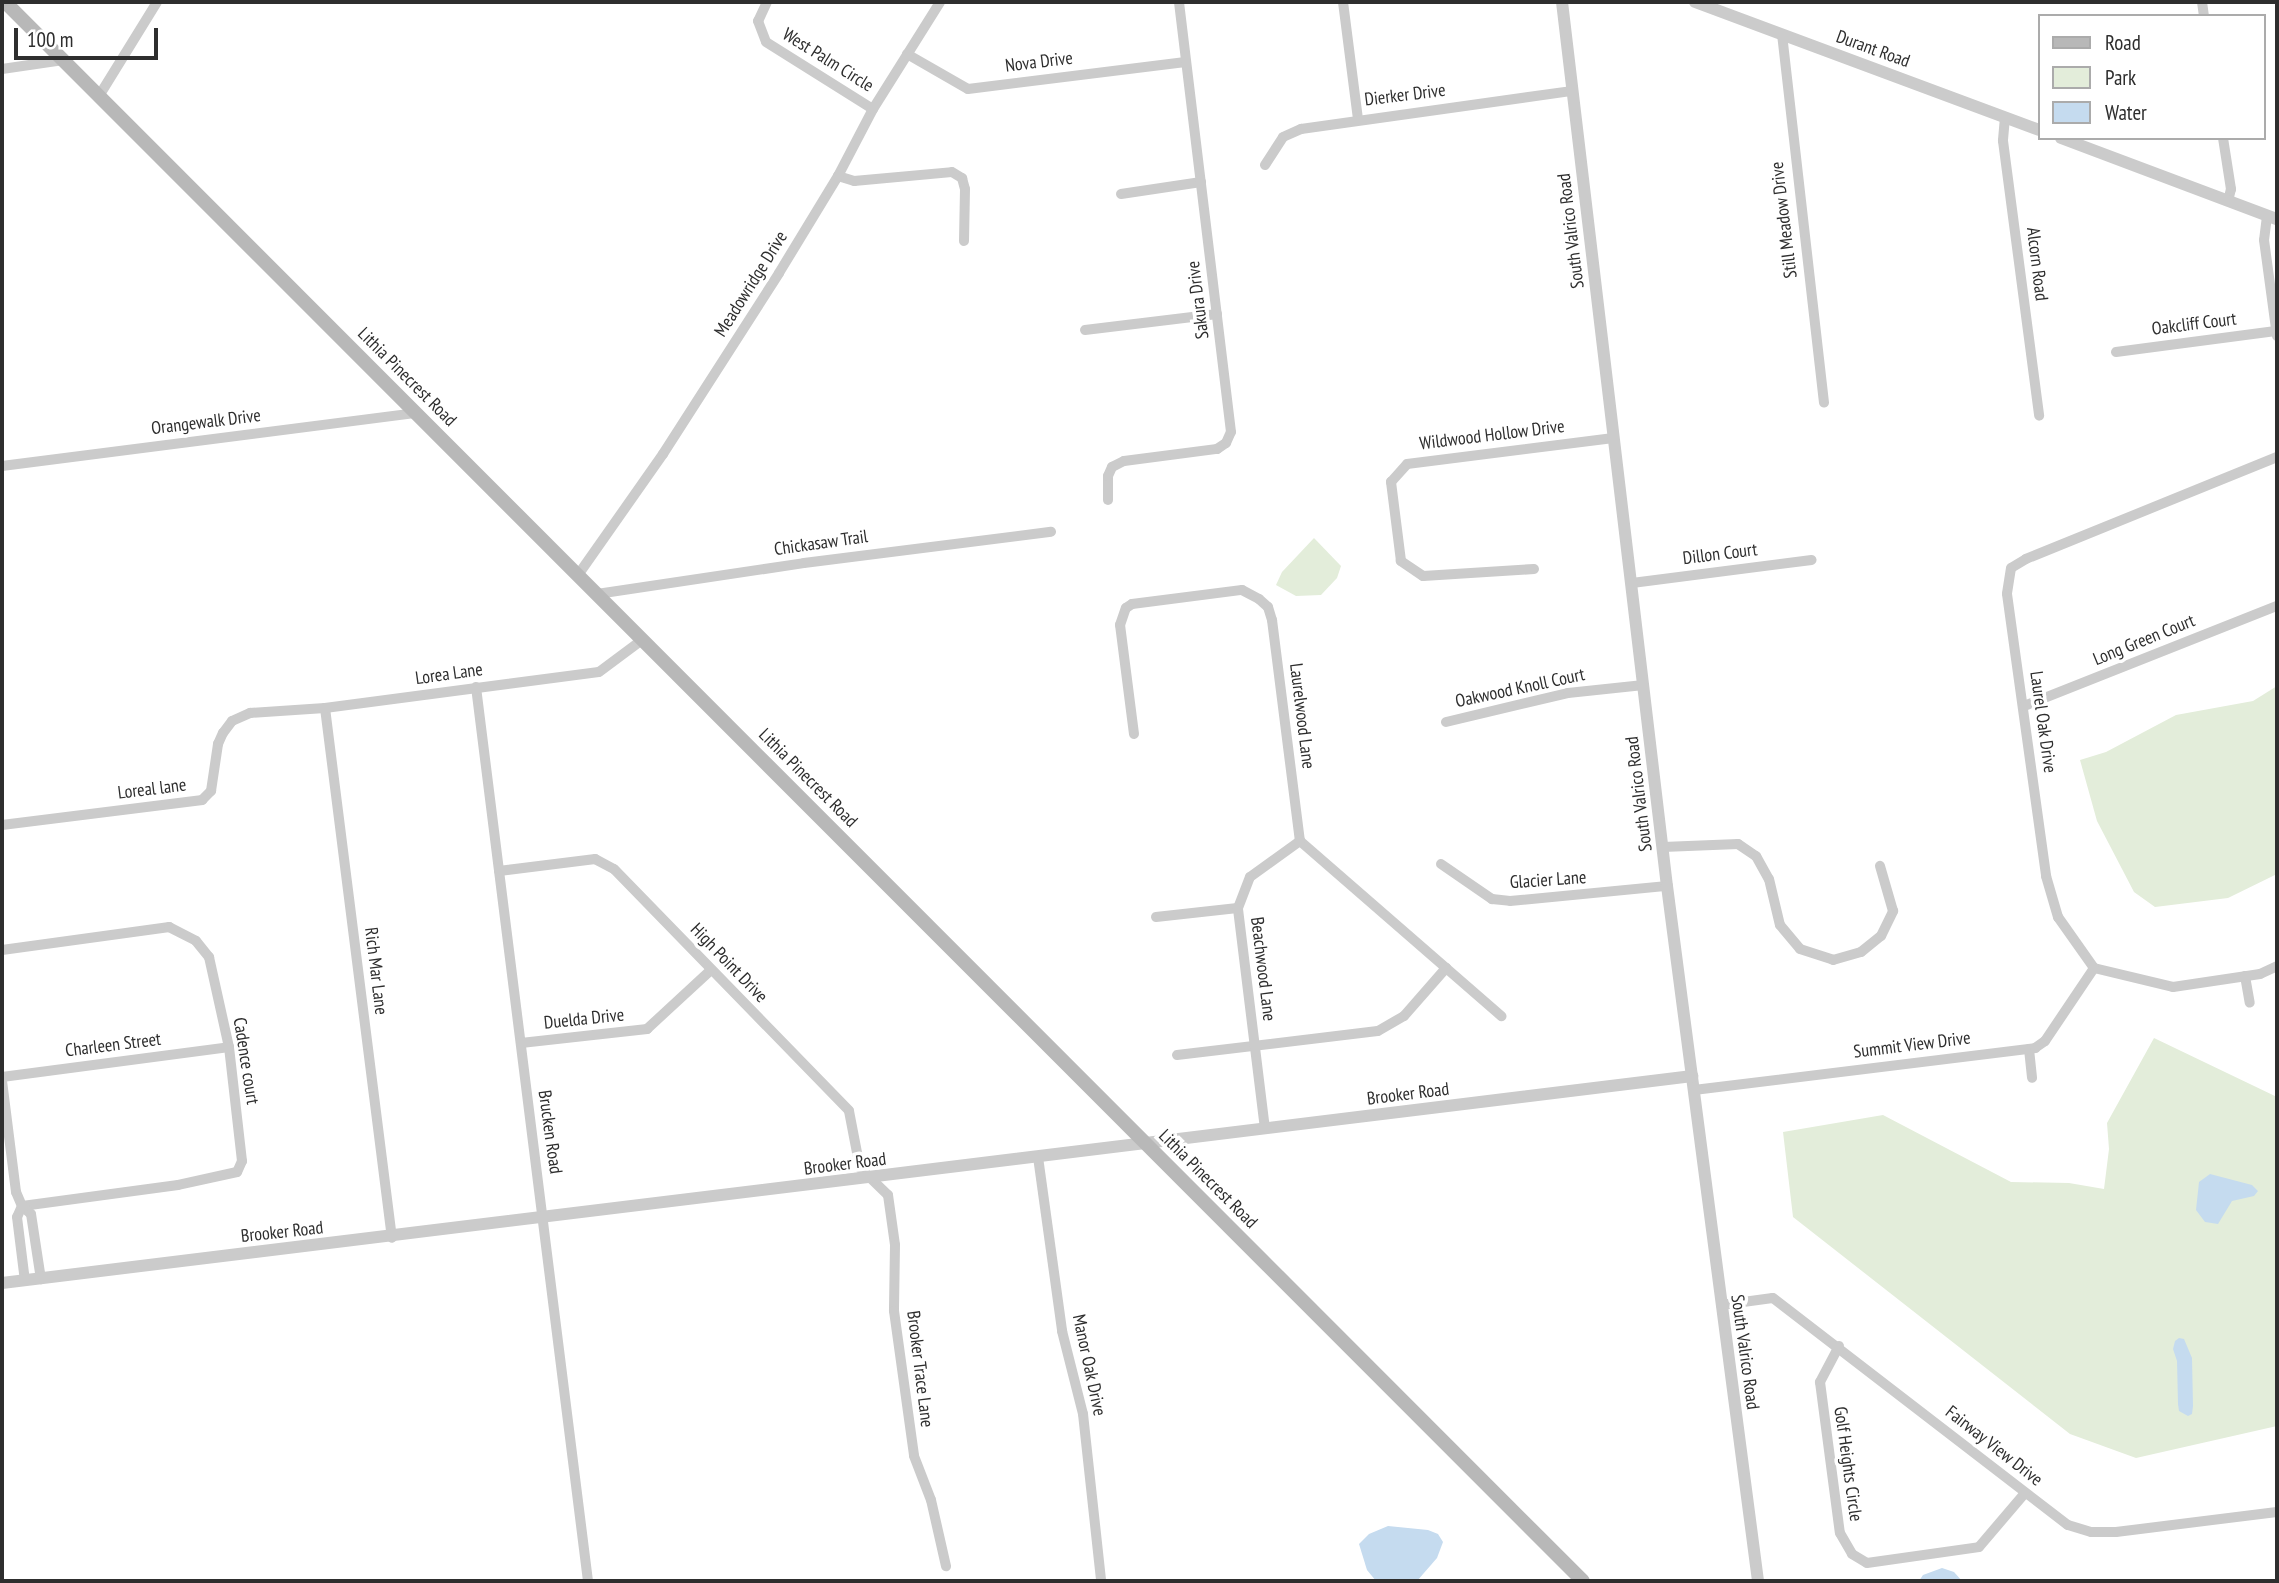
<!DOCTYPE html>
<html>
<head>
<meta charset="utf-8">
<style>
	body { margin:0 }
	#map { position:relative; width:2279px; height:1583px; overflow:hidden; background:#fff; font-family:"PT Sans Narrow",sans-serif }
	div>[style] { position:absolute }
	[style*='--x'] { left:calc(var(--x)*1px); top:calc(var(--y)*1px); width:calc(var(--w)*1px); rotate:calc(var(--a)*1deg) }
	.green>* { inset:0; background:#e3edda }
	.water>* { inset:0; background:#c5dbef }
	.minor>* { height:10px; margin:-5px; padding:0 5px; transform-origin:5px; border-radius:5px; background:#cbcbcb }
	.tertiary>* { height:12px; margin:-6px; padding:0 6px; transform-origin:6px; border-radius:6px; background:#cbcbcb }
	.secondary>* { height:14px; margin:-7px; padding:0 7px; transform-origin:7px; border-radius:7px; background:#b8b8b8 }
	span { translate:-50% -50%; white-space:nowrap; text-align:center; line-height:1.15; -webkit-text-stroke:7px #fff; paint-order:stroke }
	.street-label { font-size:18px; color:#2e2e2e }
	.frame { position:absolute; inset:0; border:4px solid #2e2e2e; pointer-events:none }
	.legend { position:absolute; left:2038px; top:14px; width:228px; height:126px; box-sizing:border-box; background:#fff; border:2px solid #ababab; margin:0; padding:9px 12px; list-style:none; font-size:21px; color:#2e2e2e }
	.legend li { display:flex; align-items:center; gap:14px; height:35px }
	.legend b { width:35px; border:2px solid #ababab }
	.scale { position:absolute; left:14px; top:28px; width:144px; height:32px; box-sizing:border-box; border:4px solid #2e2e2e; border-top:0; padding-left:9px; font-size:21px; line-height:24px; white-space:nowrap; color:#2e2e2e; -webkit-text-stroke:5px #fff; paint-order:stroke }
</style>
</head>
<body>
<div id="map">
	<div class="green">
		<div style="clip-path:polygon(1314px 538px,1341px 566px,1337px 578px,1321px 595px,1296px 596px,1276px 585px,1282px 572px)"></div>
		<div style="clip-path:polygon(2277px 686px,2277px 874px,2228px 898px,2155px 907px,2134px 892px,2097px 821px,2080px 760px,2106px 752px,2176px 715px,2253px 701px)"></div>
		<div style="clip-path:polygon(2154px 1038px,2277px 1097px,2277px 1426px,2136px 1458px,2070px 1434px,1793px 1217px,1783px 1132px,1883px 1115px,2011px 1182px,2069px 1183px,2104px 1189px,2109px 1149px,2107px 1123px)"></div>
	</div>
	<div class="water">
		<div style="clip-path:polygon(2210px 1174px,2252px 1185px,2258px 1191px,2254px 1196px,2232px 1201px,2218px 1224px,2205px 1222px,2196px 1210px,2199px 1182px)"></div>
		<div style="clip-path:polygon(2179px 1338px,2184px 1339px,2192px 1358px,2193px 1406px,2192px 1414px,2188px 1416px,2179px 1411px,2178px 1404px,2177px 1361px,2173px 1349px,2175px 1341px)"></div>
		<div style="clip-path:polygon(1388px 1526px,1428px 1530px,1438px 1534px,1443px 1542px,1437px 1558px,1417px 1581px,1376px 1581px,1367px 1570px,1359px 1544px,1369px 1534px)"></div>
		<div style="clip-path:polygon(1942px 1568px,1954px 1572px,1962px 1581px,1919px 1581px,1923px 1575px)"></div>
	</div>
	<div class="minor">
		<div style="--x:767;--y:2;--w:21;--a:115"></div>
		<div style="--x:758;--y:21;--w:22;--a:69"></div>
		<div style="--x:766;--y:42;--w:126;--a:32.1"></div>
		<div style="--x:1343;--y:2;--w:118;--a:82.7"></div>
		<div style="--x:2202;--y:2;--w:14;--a:82"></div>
		<div style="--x:1782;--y:34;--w:371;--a:83.5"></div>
		<div style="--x:907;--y:54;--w:70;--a:29.8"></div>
		<div style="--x:968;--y:89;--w:219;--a:-7.1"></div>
		<div style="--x:2;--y:69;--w:62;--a:-8.4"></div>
		<div style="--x:99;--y:96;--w:110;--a:-58.3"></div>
		<div style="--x:2005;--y:117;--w:24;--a:95"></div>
		<div style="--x:2003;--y:141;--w:277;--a:82.5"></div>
		<div style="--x:2223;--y:138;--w:52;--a:81.1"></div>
		<div style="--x:2231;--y:189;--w:12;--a:104"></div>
		<div style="--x:1265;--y:165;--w:33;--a:-57"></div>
		<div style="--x:1283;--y:137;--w:20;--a:-24"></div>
		<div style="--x:1301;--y:129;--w:274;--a:-8"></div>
		<div style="--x:838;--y:176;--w:17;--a:17"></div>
		<div style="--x:854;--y:181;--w:98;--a:-5.2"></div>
		<div style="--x:952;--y:172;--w:12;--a:31"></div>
		<div style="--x:962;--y:178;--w:11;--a:75"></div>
		<div style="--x:965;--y:189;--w:52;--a:91.1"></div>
		<div style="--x:1121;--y:194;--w:81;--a:-8.5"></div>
		<div style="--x:2267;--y:216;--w:24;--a:97"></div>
		<div style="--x:2264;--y:240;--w:97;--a:82.3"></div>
		<div style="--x:1085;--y:330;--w:133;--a:-6.9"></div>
		<div style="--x:2116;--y:352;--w:161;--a:-7.5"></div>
		<div style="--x:2277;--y:457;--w:271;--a:157.9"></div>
		<div style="--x:2026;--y:559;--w:17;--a:149"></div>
		<div style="--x:2011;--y:568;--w:26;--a:99"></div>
		<div style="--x:2007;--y:594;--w:285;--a:82.1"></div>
		<div style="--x:2046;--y:876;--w:43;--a:73.7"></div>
		<div style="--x:2058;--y:917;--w:62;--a:54.8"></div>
		<div style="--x:2094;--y:968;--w:81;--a:13.5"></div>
		<div style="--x:2173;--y:987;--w:88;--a:-8.5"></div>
		<div style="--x:2260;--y:974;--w:19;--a:-25"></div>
		<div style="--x:2;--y:466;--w:416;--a:-7.3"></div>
		<div style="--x:1108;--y:500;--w:24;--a:-90"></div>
		<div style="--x:1108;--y:476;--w:10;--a:-66"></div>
		<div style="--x:1112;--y:467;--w:13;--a:-27"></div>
		<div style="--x:1124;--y:461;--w:94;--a:-7.4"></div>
		<div style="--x:1217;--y:449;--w:11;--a:-34"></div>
		<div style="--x:1226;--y:443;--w:12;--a:-66"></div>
		<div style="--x:1231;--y:432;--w:433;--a:-96.9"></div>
		<div style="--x:1534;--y:569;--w:111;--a:176.4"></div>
		<div style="--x:1423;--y:576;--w:27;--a:-146"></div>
		<div style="--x:1401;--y:561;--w:80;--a:-97.2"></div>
		<div style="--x:1391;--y:482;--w:24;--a:-48"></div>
		<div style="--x:1407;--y:464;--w:208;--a:-7.2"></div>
		<div style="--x:578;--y:575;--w:148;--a:-54.9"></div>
		<div style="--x:663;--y:454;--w:215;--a:-57.3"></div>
		<div style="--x:779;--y:273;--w:114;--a:-58.7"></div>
		<div style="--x:838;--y:176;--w:76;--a:-62.4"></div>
		<div style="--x:873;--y:109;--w:126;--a:-57.9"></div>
		<div style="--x:1632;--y:583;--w:181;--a:-7.3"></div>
		<div style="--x:597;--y:594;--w:209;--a:-8.5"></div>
		<div style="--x:804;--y:563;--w:249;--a:-7.2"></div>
		<div style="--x:476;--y:687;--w:901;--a:82.86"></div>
		<div style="--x:2024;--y:706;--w:272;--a:-21.6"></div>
		<div style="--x:325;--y:708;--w:534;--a:82.8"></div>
		<div style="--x:1446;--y:722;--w:125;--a:-13.4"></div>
		<div style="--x:1568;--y:693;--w:76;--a:-6"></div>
		<div style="--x:1134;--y:734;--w:110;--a:-97.3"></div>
		<div style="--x:1120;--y:625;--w:18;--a:-71"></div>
		<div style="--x:1126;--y:608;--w:7;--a:-34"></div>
		<div style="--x:1132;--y:604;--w:111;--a:-7.3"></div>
		<div style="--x:1242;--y:590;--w:19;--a:28"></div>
		<div style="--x:1259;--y:599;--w:12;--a:42"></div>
		<div style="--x:1268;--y:607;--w:14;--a:73"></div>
		<div style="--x:1272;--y:620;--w:223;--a:82.8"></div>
		<div style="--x:1300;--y:841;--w:267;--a:41"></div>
		<div style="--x:2;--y:825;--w:202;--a:-7.1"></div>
		<div style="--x:202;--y:800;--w:13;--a:-45"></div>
		<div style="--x:211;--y:791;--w:48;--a:-81.5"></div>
		<div style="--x:218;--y:744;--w:12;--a:-66"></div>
		<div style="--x:223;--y:733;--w:15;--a:-53"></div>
		<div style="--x:232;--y:721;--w:20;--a:-24"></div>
		<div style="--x:250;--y:713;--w:75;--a:-3.8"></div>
		<div style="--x:325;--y:708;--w:276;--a:-7.5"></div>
		<div style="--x:599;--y:672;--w:54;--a:-36.7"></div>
		<div style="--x:1663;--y:847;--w:75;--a:-2.3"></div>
		<div style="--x:1738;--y:844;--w:22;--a:34"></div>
		<div style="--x:1756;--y:856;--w:26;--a:61"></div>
		<div style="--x:1769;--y:879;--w:47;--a:76.6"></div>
		<div style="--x:1780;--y:925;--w:31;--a:50"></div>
		<div style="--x:1800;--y:949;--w:35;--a:18"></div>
		<div style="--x:1833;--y:960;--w:29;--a:-16"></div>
		<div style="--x:1861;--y:952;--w:26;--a:-39"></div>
		<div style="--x:1881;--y:936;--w:28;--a:-64"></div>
		<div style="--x:1893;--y:911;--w:47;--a:-106.1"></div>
		<div style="--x:1441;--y:864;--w:62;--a:34.5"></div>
		<div style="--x:1492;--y:899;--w:18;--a:6"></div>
		<div style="--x:1510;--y:901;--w:158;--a:-5.5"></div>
		<div style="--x:499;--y:871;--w:97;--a:-7.1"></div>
		<div style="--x:595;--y:859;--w:21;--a:28"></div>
		<div style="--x:614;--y:869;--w:337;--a:45.8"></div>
		<div style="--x:849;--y:1111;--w:58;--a:79.1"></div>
		<div style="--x:860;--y:1168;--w:39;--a:44"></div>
		<div style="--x:888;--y:1195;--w:50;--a:82"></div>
		<div style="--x:895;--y:1245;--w:66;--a:90.9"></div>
		<div style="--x:894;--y:1311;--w:146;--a:82.1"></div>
		<div style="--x:914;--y:1456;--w:47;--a:68.9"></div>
		<div style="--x:931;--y:1500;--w:68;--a:77.2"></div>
		<div style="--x:1156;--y:917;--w:82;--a:-6.3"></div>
		<div style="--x:2;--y:950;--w:169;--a:-7.8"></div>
		<div style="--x:169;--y:927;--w:30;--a:27"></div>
		<div style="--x:196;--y:941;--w:21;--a:51"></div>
		<div style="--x:209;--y:957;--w:92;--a:77.5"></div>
		<div style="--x:229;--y:1047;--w:115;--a:83.5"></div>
		<div style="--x:242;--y:1161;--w:12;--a:114"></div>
		<div style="--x:237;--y:1172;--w:60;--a:167.6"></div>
		<div style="--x:178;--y:1185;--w:157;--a:172.3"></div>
		<div style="--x:2245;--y:976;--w:27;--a:80"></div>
		<div style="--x:521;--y:1043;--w:127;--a:-6.3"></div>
		<div style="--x:647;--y:1029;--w:87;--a:-42.7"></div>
		<div style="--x:2029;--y:1049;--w:29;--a:84"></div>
		<div style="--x:1177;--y:1055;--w:202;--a:-6.8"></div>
		<div style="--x:1378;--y:1031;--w:30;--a:-30"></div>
		<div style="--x:1404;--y:1016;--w:64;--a:-48.8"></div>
		<div style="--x:2;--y:1077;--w:229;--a:-7.5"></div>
		<div style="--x:2;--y:1081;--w:112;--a:82.8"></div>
		<div style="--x:16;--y:1192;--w:15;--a:67"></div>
		<div style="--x:22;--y:1206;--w:12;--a:42"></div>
		<div style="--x:31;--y:1214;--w:66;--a:81.3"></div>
		<div style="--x:1694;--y:1090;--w:344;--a:-7"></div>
		<div style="--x:2035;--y:1048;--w:12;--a:-35"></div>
		<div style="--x:2045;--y:1041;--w:88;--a:-56.1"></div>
		<div style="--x:1265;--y:1129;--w:223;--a:-97"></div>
		<div style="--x:1238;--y:908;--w:33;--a:-69"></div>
		<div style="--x:1250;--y:877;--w:62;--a:-35.8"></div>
		<div style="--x:1038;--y:1157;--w:176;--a:82.1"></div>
		<div style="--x:1062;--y:1331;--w:86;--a:75.8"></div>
		<div style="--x:1083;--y:1414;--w:168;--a:83.8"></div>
		<div style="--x:22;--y:1206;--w:12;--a:114"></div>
		<div style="--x:17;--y:1217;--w:64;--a:82.9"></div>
		<div style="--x:1721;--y:1305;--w:52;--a:-7.7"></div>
		<div style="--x:1773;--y:1298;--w:372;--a:37.6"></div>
		<div style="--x:2068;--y:1525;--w:24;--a:17"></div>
		<div style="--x:2091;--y:1532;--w:25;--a:0"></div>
		<div style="--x:2116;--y:1532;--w:162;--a:-7.1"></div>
		<div style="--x:1839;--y:1346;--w:41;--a:117.8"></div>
		<div style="--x:1820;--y:1382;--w:152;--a:82.5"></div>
		<div style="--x:1840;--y:1533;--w:24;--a:60"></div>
		<div style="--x:1852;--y:1554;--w:17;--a:31"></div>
		<div style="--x:1867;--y:1563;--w:113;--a:-8.1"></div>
		<div style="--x:1979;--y:1547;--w:71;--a:-49.6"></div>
	</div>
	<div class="tertiary">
		<div style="--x:1562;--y:2;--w:890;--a:83.23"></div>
		<div style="--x:1667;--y:886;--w:701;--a:82.54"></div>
		<div style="--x:1695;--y:2;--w:367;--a:20.4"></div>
		<div style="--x:2061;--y:138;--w:231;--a:20.6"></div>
		<div style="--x:2;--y:1283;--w:1703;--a:-6.98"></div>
	</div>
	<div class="secondary">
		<div style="--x:5;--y:2;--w:2232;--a:45.02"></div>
	</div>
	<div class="street-label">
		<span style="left:1873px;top:49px;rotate:20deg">Durant Road</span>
		<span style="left:828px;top:60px;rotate:32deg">West Palm Circle</span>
		<span style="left:1039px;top:62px;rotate:-7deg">Nova Drive</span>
		<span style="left:1405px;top:95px;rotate:-7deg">Dierker Drive</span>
		<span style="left:1784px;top:220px;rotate:-97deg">Still Meadow Drive</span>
		<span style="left:1571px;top:231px;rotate:-97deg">South Valrico Road</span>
		<span style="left:2037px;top:264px;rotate:83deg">Alcorn Road</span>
		<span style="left:751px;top:284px;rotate:-58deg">Meadowridge Drive</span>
		<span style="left:1198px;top:300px;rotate:-97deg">Sakura Drive</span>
		<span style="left:2194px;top:324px;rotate:-7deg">Oakcliff Court</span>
		<span style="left:407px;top:377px;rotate:45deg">Lithia Pinecrest Road</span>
		<span style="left:206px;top:422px;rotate:-7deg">Orangewalk Drive</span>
		<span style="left:1492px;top:435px;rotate:-7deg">Wildwood Hollow Drive</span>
		<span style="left:821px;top:543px;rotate:-8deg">Chickasaw Trail</span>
		<span style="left:1720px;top:554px;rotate:-7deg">Dillon Court</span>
		<span style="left:2144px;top:640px;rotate:-22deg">Long Green Court</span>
		<span style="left:449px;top:674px;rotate:-8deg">Lorea Lane</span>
		<span style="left:1520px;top:688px;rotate:-12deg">Oakwood Knoll Court</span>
		<span style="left:1302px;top:716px;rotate:83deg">Laurelwood Lane</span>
		<span style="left:2043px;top:722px;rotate:82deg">Laurel Oak Drive</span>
		<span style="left:808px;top:778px;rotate:45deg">Lithia Pinecrest Road</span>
		<span style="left:152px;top:789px;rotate:-7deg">Loreal lane</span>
		<span style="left:1639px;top:794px;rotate:-97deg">South Valrico Road</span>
		<span style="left:1548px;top:880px;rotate:-4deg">Glacier Lane</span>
		<span style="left:729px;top:963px;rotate:46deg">High Point Drive</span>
		<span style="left:1263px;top:969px;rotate:83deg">Beachwood Lane</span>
		<span style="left:376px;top:971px;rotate:83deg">Rich Mar Lane</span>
		<span style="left:584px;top:1019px;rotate:-6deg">Duelda Drive</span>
		<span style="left:113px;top:1045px;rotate:-7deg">Charleen Street</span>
		<span style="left:1912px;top:1045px;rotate:-7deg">Summit View Drive</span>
		<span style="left:246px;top:1061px;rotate:81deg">Cadence court</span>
		<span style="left:1408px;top:1094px;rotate:-7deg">Brooker Road</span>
		<span style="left:550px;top:1132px;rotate:82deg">Brucken Road</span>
		<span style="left:845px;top:1164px;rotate:-7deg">Brooker Road</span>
		<span style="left:1208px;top:1179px;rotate:45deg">Lithia Pinecrest Road</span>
		<span style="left:282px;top:1232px;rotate:-6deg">Brooker Road</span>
		<span style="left:1745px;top:1352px;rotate:82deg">South Valrico Road</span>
		<span style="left:1089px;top:1365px;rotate:78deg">Manor Oak Drive</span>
		<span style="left:920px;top:1369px;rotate:83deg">Brooker Trace Lane</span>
		<span style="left:1994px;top:1446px;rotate:38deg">Fairway View Drive</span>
		<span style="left:1848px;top:1464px;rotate:82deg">Golf Heights Circle</span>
	</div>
	<div class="frame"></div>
	<ul class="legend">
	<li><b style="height:9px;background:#b8b8b8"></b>Road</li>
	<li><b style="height:19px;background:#e3edda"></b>Park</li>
	<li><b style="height:19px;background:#c5dbef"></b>Water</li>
	</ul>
	<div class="scale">100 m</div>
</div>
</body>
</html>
